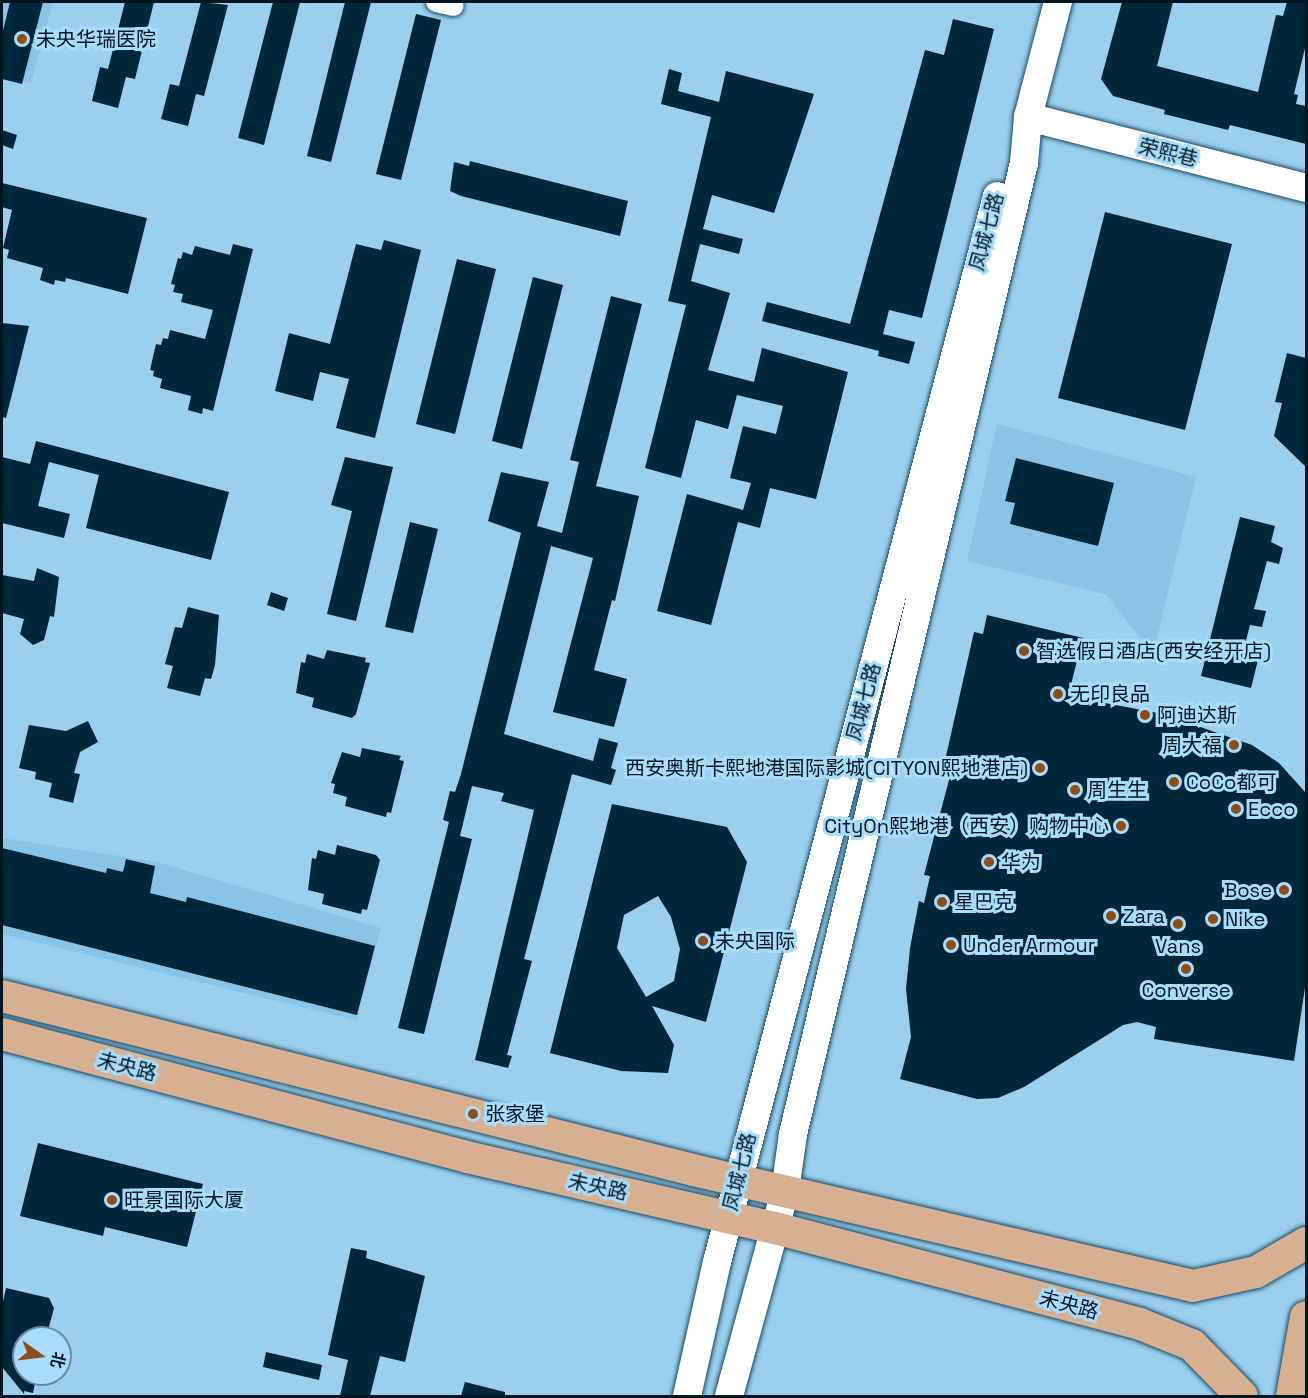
<!DOCTYPE html>
<html>
<head>
<meta charset="utf-8">
<style>
	body { margin:0 }
	#map { position:relative; width:1308px; height:1398px; overflow:hidden; background:#9bcfee; font-family:"Space Grotesk","Noto Sans SC",sans-serif }
	div>[style] { position:absolute }
	[style*='--x'] { left:calc(var(--x)*1px); top:calc(var(--y)*1px); width:calc(var(--w)*1px); rotate:calc(var(--a)*1deg) }
	.built>* { inset:0; background:#89c4e7 }
	.building>* { inset:0; background:#002639 }
	.roads { filter:drop-shadow(0 0 2px #184b65) drop-shadow(0 0 2px #184b65) }
	.street>* { height:20px; margin:-10px; padding:0 10px; transform-origin:10px; border-radius:10px; background:#fff }
	.secondary>* { height:28px; margin:-14px; padding:0 14px; transform-origin:14px; border-radius:14px; background:#fff }
	.primary>* { height:32px; margin:-16px; padding:0 16px; transform-origin:16px; border-radius:16px; background:#d7af91 }
	.dots>* { width:16px; height:16px; translate:-50% -50%; box-sizing:border-box; border:3px solid #a8dcfb; border-radius:50% }
	span { translate:-50% -50%; white-space:nowrap; text-align:center; line-height:1.15; -webkit-text-stroke:6px #a8dcfb; paint-order:stroke }
	.poi-label { font-size:20px; color:#021520 }
	.left { translate:0 -50%; text-align:left }
	.right { translate:-100% -50%; text-align:right }
	.street-label { font-size:20px; color:#021520 }
	.frame { position:absolute; inset:0; border:3px solid #021520; pointer-events:none }
	.north { position:absolute; left:12px; top:1326px; width:60px; height:60px; box-sizing:border-box; background:#a8dcfb; border:2px solid #668ca3; border-radius:50%; rotate:104deg; font-size:16px; font-weight:700; line-height:24px; text-align:center; color:#021520 }
	.north::after { content:''; display:block; margin:auto; width:21px; height:27px; background:#8e4d18; clip-path:polygon(50% 0,100% 100%,50% 72%,0 100%) }
</style>
</head>
<body>
<div id="map">
	<div class="built">
		<div style="clip-path:polygon(2px 2px,53px 2px,31px 83px,2px 77px)"></div>
		<div style="clip-path:polygon(997px 424px,1196px 477px,1153px 654px,1105px 594px,967px 561px)"></div>
		<div style="clip-path:polygon(2px 838px,157px 862px,381px 928px,356px 1020px,2px 934px)"></div>
	</div>
	<div class="building">
		<div style="clip-path:polygon(10px 2px,43px 2px,22px 84px,2px 79px,2px 35px)"></div>
		<div style="clip-path:polygon(125px 2px,154px 2px,135px 79px,126px 77px,118px 108px,92px 101px,100px 67px,108px 69px)"></div>
		<div style="clip-path:polygon(201px 2px,228px 5px,204px 96px,196px 94px,188px 126px,161px 119px,170px 84px,179px 86px)"></div>
		<div style="clip-path:polygon(273px 2px,300px 2px,264px 145px,238px 138px)"></div>
		<div style="clip-path:polygon(345px 2px,371px 2px,331px 162px,307px 156px)"></div>
		<div style="clip-path:polygon(1122px 2px,1173px 2px,1157px 66px,1258px 92px,1276px 15px,1283px 16px,1287px 2px,1306px 2px,1306px 44px,1294px 94px,1298px 95px,1296px 104px,1306px 106px,1306px 144px,1230px 125px,1228px 130px,1164px 114px,1165px 110px,1113px 96px,1101px 79px)"></div>
		<div style="clip-path:polygon(416px 14px,441px 20px,401px 180px,376px 174px)"></div>
		<div style="clip-path:polygon(953px 19px,994px 29px,922px 318px,889px 310px,883px 334px,915px 342px,909px 364px,878px 356px,879px 351px,762px 321px,767px 302px,850px 324px,925px 50px,944px 55px)"></div>
		<div style="clip-path:polygon(669px 69px,682px 73px,678px 91px,719px 102px,726px 71px,814px 94px,774px 213px,712px 195px,703px 229px,743px 239px,739px 254px,700px 244px,691px 281px,730px 293px,708px 370px,754px 382px,762px 348px,848px 372px,816px 499px,770px 488px,760px 528px,738px 522px,711px 625px,657px 611px,687px 494px,743px 510px,751px 483px,730px 478px,743px 426px,776px 434px,783px 406px,737px 395px,728px 429px,696px 420px,681px 478px,645px 468px,686px 305px,668px 301px,711px 117px,661px 104px)"></div>
		<div style="clip-path:polygon(2px 130px,17px 135px,13px 149px,2px 145px)"></div>
		<div style="clip-path:polygon(470px 161px,628px 201px,620px 236px,461px 196px,450px 191px,454px 162px,469px 166px)"></div>
		<div style="clip-path:polygon(2px 183px,147px 218px,128px 294px,66px 278px,65px 282px,55px 280px,54px 285px,40px 280px,43px 268px,7px 258px,9px 250px,3px 248px,12px 210px,2px 207px)"></div>
		<div style="clip-path:polygon(1105px 212px,1232px 244px,1185px 430px,1058px 398px)"></div>
		<div style="clip-path:polygon(384px 240px,421px 250px,375px 438px,336px 428px,349px 379px,320px 372px,313px 401px,275px 391px,289px 333px,330px 344px,356px 244px,381px 250px)"></div>
		<div style="clip-path:polygon(233px 244px,253px 249px,213px 411px,203px 408px,202px 414px,188px 410px,191px 396px,160px 388px,162px 379px,153px 376px,154px 371px,150px 370px,156px 344px,161px 345px,163px 338px,168px 339px,170px 330px,205px 339px,213px 310px,181px 302px,183px 294px,173px 292px,175px 285px,171px 284px,178px 258px,181px 259px,183px 252px,192px 255px,195px 246px,230px 255px)"></div>
		<div style="clip-path:polygon(457px 259px,496px 269px,455px 434px,416px 424px)"></div>
		<div style="clip-path:polygon(533px 277px,563px 285px,522px 449px,492px 441px)"></div>
		<div style="clip-path:polygon(611px 296px,642px 304px,596px 486px,639px 496px,615px 601px,612px 600px,594px 670px,627px 679px,614px 727px,553px 712px,593px 558px,551px 546px,504px 734px,593px 761px,599px 738px,618px 743px,611px 768px,616px 770px,611px 785px,572px 774px,524px 959px,532px 961px,507px 1055px,512px 1056px,508px 1068px,475px 1060px,534px 810px,501px 801px,504px 793px,472px 786px,460px 836px,472px 839px,424px 1034px,398px 1028px,449px 822px,443px 820px,450px 791px,455px 792px,461px 774px,521px 533px,488px 521px,501px 472px,549px 482px,537px 526px,562px 533px,579px 462px,570px 460px)"></div>
		<div style="clip-path:polygon(2px 323px,29px 326px,6px 418px,2px 417px)"></div>
		<div style="clip-path:polygon(1287px 353px,1306px 358px,1306px 467px,1274px 436px,1282px 403px,1275px 402px)"></div>
		<div style="clip-path:polygon(36px 441px,229px 492px,211px 560px,86px 528px,99px 475px,49px 462px,38px 506px,70px 514px,64px 538px,2px 523px,2px 457px,30px 464px)"></div>
		<div style="clip-path:polygon(345px 457px,393px 467px,356px 621px,327px 614px,352px 511px,331px 505px)"></div>
		<div style="clip-path:polygon(1016px 458px,1114px 483px,1098px 546px,1010px 524px,1015px 503px,1005px 501px)"></div>
		<div style="clip-path:polygon(1240px 517px,1275px 526px,1271px 542px,1283px 548px,1279px 564px,1267px 561px,1254px 609px,1266px 611px,1262px 627px,1250px 625px,1242px 656px,1258px 660px,1251px 688px,1201px 676px)"></div>
		<div style="clip-path:polygon(410px 522px,438px 529px,413px 633px,385px 627px)"></div>
		<div style="clip-path:polygon(37px 568px,59px 577px,54px 617px,50px 616px,44px 640px,33px 645px,20px 634px,24px 619px,2px 613px,2px 575px,34px 581px)"></div>
		<div style="clip-path:polygon(271px 592px,288px 598px,284px 611px,267px 605px)"></div>
		<div style="clip-path:polygon(188px 607px,219px 615px,215px 665px,211px 679px,205px 678px,200px 696px,167px 688px,173px 666px,165px 664px,175px 627px,182px 628px)"></div>
		<div style="clip-path:polygon(987px 615px,1083px 638px,1068px 696px,1163px 714px,1252px 745px,1279px 763px,1306px 793px,1306px 981px,1294px 1061px,1154px 1039px,1156px 1027px,1137px 1022px,1123px 1025px,1024px 1087px,998px 1098px,977px 1099px,900px 1079px,911px 1037px,906px 989px,910px 948px,919px 901px,924px 903px,930px 876px,924px 875px,950px 776px,942px 774px,974px 632px,983px 634px)"></div>
		<div style="clip-path:polygon(327px 650px,366px 658px,365px 662px,370px 663px,356px 714px,352px 718px,312px 707px,314px 698px,296px 693px,301px 662px,305px 663px,307px 654px,324px 659px)"></div>
		<div style="clip-path:polygon(88px 721px,98px 742px,80px 752px,74px 773px,80px 774px,73px 803px,49px 797px,52px 783px,35px 779px,36px 772px,19px 768px,29px 725px,66px 731px)"></div>
		<div style="clip-path:polygon(362px 748px,401px 756px,399px 760px,404px 761px,391px 813px,387px 812px,386px 817px,345px 806px,347px 797px,333px 793px,335px 784px,331px 783px,342px 752px,360px 757px)"></div>
		<div style="clip-path:polygon(evenodd,612px 804px,727px 827px,747px 862px,706px 1022px,652px 1006px,674px 1045px,668px 1073px,621px 1071px,550px 1053px,612px 804px,658px 896px,671px 917px,680px 949px,674px 981px,646px 997px,617px 948px,624px 915px,658px 896px)"></div>
		<div style="clip-path:polygon(337px 845px,376px 855px,380px 860px,367px 910px,362px 909px,361px 914px,322px 904px,324px 894px,308px 890px,312px 858px,316px 859px,318px 850px,335px 855px)"></div>
		<div style="clip-path:polygon(2px 848px,106px 873px,107px 868px,123px 872px,126px 859px,155px 866px,150px 893px,186px 902px,187px 897px,375px 946px,357px 1015px,2px 925px)"></div>
		<div style="clip-path:polygon(38px 1143px,203px 1184px,187px 1247px,105px 1227px,103px 1236px,20px 1216px)"></div>
		<div style="clip-path:polygon(351px 1248px,367px 1251px,366px 1258px,425px 1276px,405px 1362px,380px 1356px,370px 1396px,340px 1396px,348px 1360px,328px 1355px)"></div>
		<div style="clip-path:polygon(6px 1288px,49px 1298px,54px 1308px,46px 1338px,24px 1338px,24px 1374px,37px 1374px,33px 1393px,24px 1391px,24px 1394px,2px 1367px,2px 1306px)"></div>
		<div style="clip-path:polygon(266px 1352px,322px 1365px,319px 1380px,263px 1367px)"></div>
		<div style="clip-path:polygon(465px 1382px,505px 1392px,505px 1396px,461px 1396px)"></div>
	</div>
	<div class="roads">
		<div class="street">
			<div style="--x:436;--y:2;--w:18;--a:13"></div>
		</div>
		<div class="secondary">
			<div style="--x:1028;--y:117;--w:287;--a:14.3"></div>
			<div style="--x:687;--y:1396;--w:137;--a:-77.4"></div>
			<div style="--x:717;--y:1262;--w:1102;--a:-75.28"></div>
			<div style="--x:729;--y:1396;--w:213;--a:-74.7"></div>
			<div style="--x:785;--y:1191;--w:58;--a:-82"></div>
			<div style="--x:793;--y:1134;--w:998;--a:-76.62"></div>
			<div style="--x:1024;--y:163;--w:46;--a:-85"></div>
			<div style="--x:1028;--y:117;--w:119;--a:-75.4"></div>
		</div>
		<div class="primary">
			<div style="--x:2;--y:996;--w:713;--a:14.13"></div>
			<div style="--x:693;--y:1170;--w:513;--a:13.06"></div>
			<div style="--x:1193;--y:1286;--w:65;--a:-12.5"></div>
			<div style="--x:1256;--y:1272;--w:58;--a:-30.1"></div>
			<div style="--x:2;--y:1034;--w:481;--a:14.8"></div>
			<div style="--x:467;--y:1157;--w:316;--a:13"></div>
			<div style="--x:775;--y:1228;--w:377;--a:14.7"></div>
			<div style="--x:1140;--y:1324;--w:56;--a:22"></div>
			<div style="--x:1192;--y:1345;--w:71;--a:45.6"></div>
			<div style="--x:1292;--y:1396;--w:80;--a:-80"></div>
		</div>
	</div>
	<div class="dots">
		<div style="left:22px;top:39px;background:#8e4d18"></div>
		<div style="left:1024px;top:651px;background:#8e4d18"></div>
		<div style="left:1058px;top:694px;background:#8e4d18"></div>
		<div style="left:1145px;top:715px;background:#8e4d18"></div>
		<div style="left:1234px;top:745px;background:#8e4d18"></div>
		<div style="left:1040px;top:768px;background:#8e4d18"></div>
		<div style="left:1174px;top:782px;background:#8e4d18"></div>
		<div style="left:1075px;top:790px;background:#8e4d18"></div>
		<div style="left:1236px;top:809px;background:#8e4d18"></div>
		<div style="left:1121px;top:826px;background:#8e4d18"></div>
		<div style="left:989px;top:862px;background:#8e4d18"></div>
		<div style="left:1284px;top:890px;background:#8e4d18"></div>
		<div style="left:942px;top:902px;background:#8e4d18"></div>
		<div style="left:1111px;top:916px;background:#8e4d18"></div>
		<div style="left:1213px;top:919px;background:#8e4d18"></div>
		<div style="left:1178px;top:924px;background:#8e4d18"></div>
		<div style="left:703px;top:941px;background:#8e4d18"></div>
		<div style="left:951px;top:945px;background:#8e4d18"></div>
		<div style="left:1186px;top:969px;background:#8e4d18"></div>
		<div style="left:473px;top:1114px;background:#8e4d18"></div>
		<div style="left:112px;top:1200px;background:#8e4d18"></div>
	</div>
	<div class="poi-label">
		<span class="left" style="left:36px;top:39px">未央华瑞医院</span>
		<span class="left" style="left:1036px;top:651px">智选假日酒店(西安经开店)</span>
		<span class="left" style="left:1070px;top:694px">无印良品</span>
		<span class="left" style="left:1157px;top:715px">阿迪达斯</span>
		<span class="right" style="left:1222px;top:745px">周大福</span>
		<span class="right" style="left:1028px;top:768px">西安奥斯卡熙地港国际影城(CITYON熙地港店)</span>
		<span class="left" style="left:1186px;top:782px">CoCo都可</span>
		<span class="left" style="left:1087px;top:790px">周生生</span>
		<span class="left" style="left:1248px;top:809px">Ecco</span>
		<span class="right" style="left:1109px;top:826px">CityOn熙地港（西安）购物中心</span>
		<span class="left" style="left:1001px;top:862px">华为</span>
		<span class="right" style="left:1272px;top:890px">Bose</span>
		<span class="left" style="left:954px;top:902px">星巴克</span>
		<span class="left" style="left:1123px;top:916px">Zara</span>
		<span class="left" style="left:1225px;top:919px">Nike</span>
		<span class="left" style="left:715px;top:941px">未央国际</span>
		<span class="left" style="left:963px;top:945px">Under Armour</span>
		<span style="left:1178px;top:946px">Vans</span>
		<span style="left:1186px;top:990px">Converse</span>
		<span class="left" style="left:485px;top:1114px">张家堡</span>
		<span class="left" style="left:124px;top:1200px">旺景国际大厦</span>
	</div>
	<div class="street-label">
		<span style="left:1168px;top:153px;rotate:14deg">荣熙巷</span>
		<span style="left:987px;top:232px;rotate:-75deg">凤城七路</span>
		<span style="left:864px;top:702px;rotate:-75deg">凤城七路</span>
		<span style="left:127px;top:1067px;rotate:15deg">未央路</span>
		<span style="left:740px;top:1172px;rotate:-76deg">凤城七路</span>
		<span style="left:598px;top:1187px;rotate:13deg">未央路</span>
		<span style="left:1069px;top:1305px;rotate:15deg">未央路</span>
	</div>
	<div class="frame"></div>
	<div class="north">北</div>
</div>
</body>
</html>
